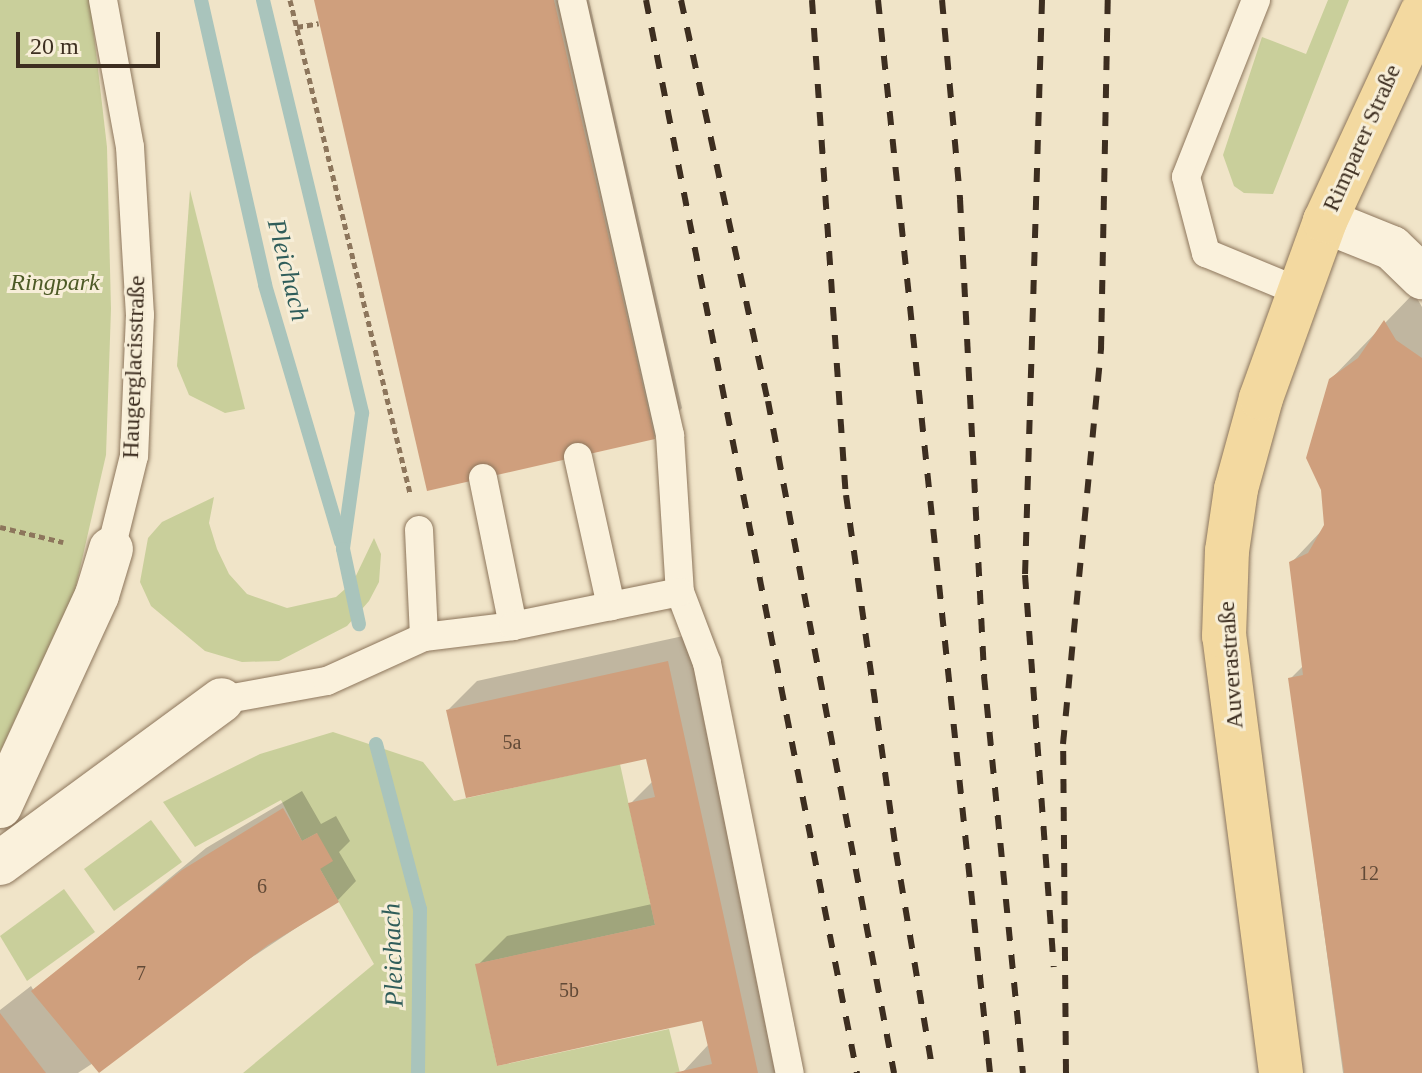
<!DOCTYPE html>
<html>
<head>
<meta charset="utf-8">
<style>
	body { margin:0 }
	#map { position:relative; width:1422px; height:1073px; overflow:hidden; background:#f0e4c8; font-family:"Times New Roman",serif }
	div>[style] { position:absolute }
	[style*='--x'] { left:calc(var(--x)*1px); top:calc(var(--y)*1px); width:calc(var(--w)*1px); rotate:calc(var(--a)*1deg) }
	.green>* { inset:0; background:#c9cf9b }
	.shadow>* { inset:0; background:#0003 }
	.stream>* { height:14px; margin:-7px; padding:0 7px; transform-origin:7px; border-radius:7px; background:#a9c4bc }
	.building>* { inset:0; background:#cf9f7d }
	.path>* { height:5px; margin-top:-2.5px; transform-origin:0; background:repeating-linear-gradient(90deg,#8d765c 0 6px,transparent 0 10px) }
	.roads { filter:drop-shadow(0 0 2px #8d765c) drop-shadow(0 0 2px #8d765c) }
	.service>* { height:28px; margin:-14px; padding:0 14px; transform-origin:14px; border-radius:14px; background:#faf1dc }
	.minor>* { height:44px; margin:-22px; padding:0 22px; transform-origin:22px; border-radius:22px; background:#faf1dc }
	.primary>* { height:44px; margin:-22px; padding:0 22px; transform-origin:22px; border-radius:22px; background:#f3d9a0 }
	.rail>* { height:6px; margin-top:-3px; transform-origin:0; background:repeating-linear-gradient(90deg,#3d2e20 0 14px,transparent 0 28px) }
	span { translate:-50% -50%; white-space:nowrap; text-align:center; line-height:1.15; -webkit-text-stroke:6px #f7eed8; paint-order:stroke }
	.number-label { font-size:20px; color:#624a37 }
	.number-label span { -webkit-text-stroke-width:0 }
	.street-label { font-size:24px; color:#3d2e20 }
	.park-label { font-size:24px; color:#4d5a26; font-style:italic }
	.water-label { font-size:26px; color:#2f5d5a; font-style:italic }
	.scale { position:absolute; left:16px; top:32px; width:144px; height:36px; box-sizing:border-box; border:4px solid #3d2e20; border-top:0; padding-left:10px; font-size:24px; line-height:28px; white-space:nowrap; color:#3d2e20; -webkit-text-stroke:6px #f7eed8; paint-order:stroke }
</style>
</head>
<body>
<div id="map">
	<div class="green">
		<div style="clip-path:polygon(0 0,90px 0,107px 147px,111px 309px,106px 455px,75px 590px,0 752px)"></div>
		<div style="clip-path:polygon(1328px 0,1349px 0,1273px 194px,1244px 193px,1234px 186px,1223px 155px,1262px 37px,1306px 54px)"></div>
		<div style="clip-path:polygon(190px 190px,245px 409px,225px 413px,189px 395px,177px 366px)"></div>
		<div style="clip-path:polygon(214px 497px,209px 523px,217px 549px,229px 574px,247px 594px,287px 608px,336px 597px,353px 582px,374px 538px,381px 554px,379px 582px,369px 601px,347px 626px,279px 661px,242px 662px,205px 651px,151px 606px,140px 582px,148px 538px,162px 522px)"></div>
		<div style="clip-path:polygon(333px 732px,423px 762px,454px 801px,620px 764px,655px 925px,476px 964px,497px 1066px,669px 1029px,680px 1073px,243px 1073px,374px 964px,320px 869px,317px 833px,302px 841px,281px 800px,195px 847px,163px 802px,260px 754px)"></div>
		<div style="clip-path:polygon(151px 820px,182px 862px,114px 911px,84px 869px)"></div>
		<div style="clip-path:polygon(64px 889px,95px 932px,27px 981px,0 936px)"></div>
	</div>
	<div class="shadow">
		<div style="clip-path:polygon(316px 0,589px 0,682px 408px,654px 437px)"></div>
		<div style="clip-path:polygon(1414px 293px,1422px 307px,1422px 1073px,1343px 1073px,1290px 679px,1304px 665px,1291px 563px,1326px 526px,1330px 380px)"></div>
		<div style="clip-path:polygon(697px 633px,793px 1073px,682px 1073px,709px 1044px,704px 1019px,478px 965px,507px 936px,652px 904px,630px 804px,653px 781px,647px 756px,448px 710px,477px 681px)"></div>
		<div style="clip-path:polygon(302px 791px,321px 824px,336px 816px,350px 841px,339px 852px,356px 881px,338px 900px,78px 1073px,0 1073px,0 1010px,31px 986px,34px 991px,206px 848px)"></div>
	</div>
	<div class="stream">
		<div style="--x:201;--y:0;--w:292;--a:77.3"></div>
		<div style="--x:265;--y:285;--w:268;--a:73.5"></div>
		<div style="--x:263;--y:0;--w:425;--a:76.5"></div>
		<div style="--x:362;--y:413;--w:137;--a:98"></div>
		<div style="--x:343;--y:549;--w:77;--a:78"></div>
		<div style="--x:376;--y:744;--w:171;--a:75.1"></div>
		<div style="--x:420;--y:909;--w:164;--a:90.7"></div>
	</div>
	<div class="building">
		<div style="clip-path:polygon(314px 0,554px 0,655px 439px,427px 491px)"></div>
		<div style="clip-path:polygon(1384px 320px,1396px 340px,1422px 358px,1422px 1073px,1344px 1073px,1288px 678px,1303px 675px,1289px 562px,1308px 553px,1324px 525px,1321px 490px,1306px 458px,1329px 379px,1358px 358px)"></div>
		<div style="clip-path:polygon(668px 661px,758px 1073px,674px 1073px,712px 1064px,702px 1021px,497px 1066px,475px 964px,655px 925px,628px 803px,655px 797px,646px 759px,466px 798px,446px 710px)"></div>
		<div style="clip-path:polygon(283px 808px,302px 841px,317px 833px,333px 861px,320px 869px,339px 902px,268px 945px,99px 1073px,31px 991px,182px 870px)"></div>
		<div style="clip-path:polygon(0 1013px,46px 1073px,0 1073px)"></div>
	</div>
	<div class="path">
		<div style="--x:290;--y:0;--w:507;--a:76.32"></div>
		<div style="--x:297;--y:27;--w:22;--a:-10"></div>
		<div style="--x:0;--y:527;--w:65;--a:13.4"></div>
	</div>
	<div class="roads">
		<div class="service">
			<div style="--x:103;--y:0;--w:149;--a:79.6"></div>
			<div style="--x:130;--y:147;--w:168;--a:86.6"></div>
			<div style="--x:140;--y:315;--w:141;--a:92.4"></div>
			<div style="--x:134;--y:456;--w:96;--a:103.9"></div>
			<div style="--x:572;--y:0;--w:446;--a:77.3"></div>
			<div style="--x:670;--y:435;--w:157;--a:86.4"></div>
			<div style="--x:680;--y:592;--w:76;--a:69.2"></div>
			<div style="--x:707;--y:663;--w:418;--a:78.6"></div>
			<div style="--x:1256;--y:0;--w:190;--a:111.6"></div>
			<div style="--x:1186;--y:177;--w:79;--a:75.3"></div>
			<div style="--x:1206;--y:253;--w:102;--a:22.5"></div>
			<div style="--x:578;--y:457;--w:153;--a:77.5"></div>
			<div style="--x:483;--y:478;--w:151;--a:78.5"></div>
			<div style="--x:419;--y:530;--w:107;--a:87.3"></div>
			<div style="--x:222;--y:700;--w:107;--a:-10.3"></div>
			<div style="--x:327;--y:681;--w:107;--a:-24.4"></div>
			<div style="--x:424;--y:637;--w:90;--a:-7"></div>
			<div style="--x:513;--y:626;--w:170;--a:-11.5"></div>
		</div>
		<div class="minor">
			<div style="--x:1325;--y:221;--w:72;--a:21.9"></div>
			<div style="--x:1392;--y:248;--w:42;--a:44"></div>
			<div style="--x:0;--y:806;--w:232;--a:-65.3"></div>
			<div style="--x:97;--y:595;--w:48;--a:-73.1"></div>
			<div style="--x:0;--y:863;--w:275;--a:-36.3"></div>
		</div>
		<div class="primary">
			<div style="--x:1281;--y:1073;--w:441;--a:-97.4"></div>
			<div style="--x:1224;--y:636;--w:85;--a:-88"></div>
			<div style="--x:1227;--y:551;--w:63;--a:-81.7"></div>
			<div style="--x:1236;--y:489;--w:94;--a:-74.6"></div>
			<div style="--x:1261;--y:398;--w:188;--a:-70.1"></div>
			<div style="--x:1325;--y:221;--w:230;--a:-65.1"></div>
		</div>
	</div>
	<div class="rail">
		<div style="--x:646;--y:0;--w:1094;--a:78.88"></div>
		<div style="--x:681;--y:0;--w:410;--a:77.8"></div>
		<div style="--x:768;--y:401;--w:684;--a:79.38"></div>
		<div style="--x:812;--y:0;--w:496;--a:86.1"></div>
		<div style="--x:846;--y:495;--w:360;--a:82"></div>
		<div style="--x:896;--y:852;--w:224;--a:80.5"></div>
		<div style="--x:878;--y:0;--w:1079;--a:84.04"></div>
		<div style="--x:942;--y:0;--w:200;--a:84.8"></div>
		<div style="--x:960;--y:199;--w:478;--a:87.1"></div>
		<div style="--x:984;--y:676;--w:399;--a:84.4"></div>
		<div style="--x:1042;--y:0;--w:575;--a:91.69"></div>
		<div style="--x:1025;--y:575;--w:393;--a:85.8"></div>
		<div style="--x:1066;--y:1073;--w:329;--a:-90.5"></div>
		<div style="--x:1063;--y:744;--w:396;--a:-84.5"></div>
		<div style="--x:1101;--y:350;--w:350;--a:-88.9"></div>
	</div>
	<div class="number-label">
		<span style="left:512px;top:742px">5a</span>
		<span style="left:1369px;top:873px">12</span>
		<span style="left:262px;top:886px">6</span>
		<span style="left:141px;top:973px">7</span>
		<span style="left:569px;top:990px">5b</span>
	</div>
	<div class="street-label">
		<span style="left:1362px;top:138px;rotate:-66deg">Rimparer Straße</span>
		<span style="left:134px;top:367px;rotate:-88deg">Haugerglacisstraße</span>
		<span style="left:1231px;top:665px;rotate:-94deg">Auverastraße</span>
	</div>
	<div class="park-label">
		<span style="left:55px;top:283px">Ringpark</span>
	</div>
	<div class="water-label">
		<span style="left:288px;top:270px;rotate:76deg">Pleichach</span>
		<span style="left:393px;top:955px;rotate:-92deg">Pleichach</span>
	</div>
	<div class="scale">20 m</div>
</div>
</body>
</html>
